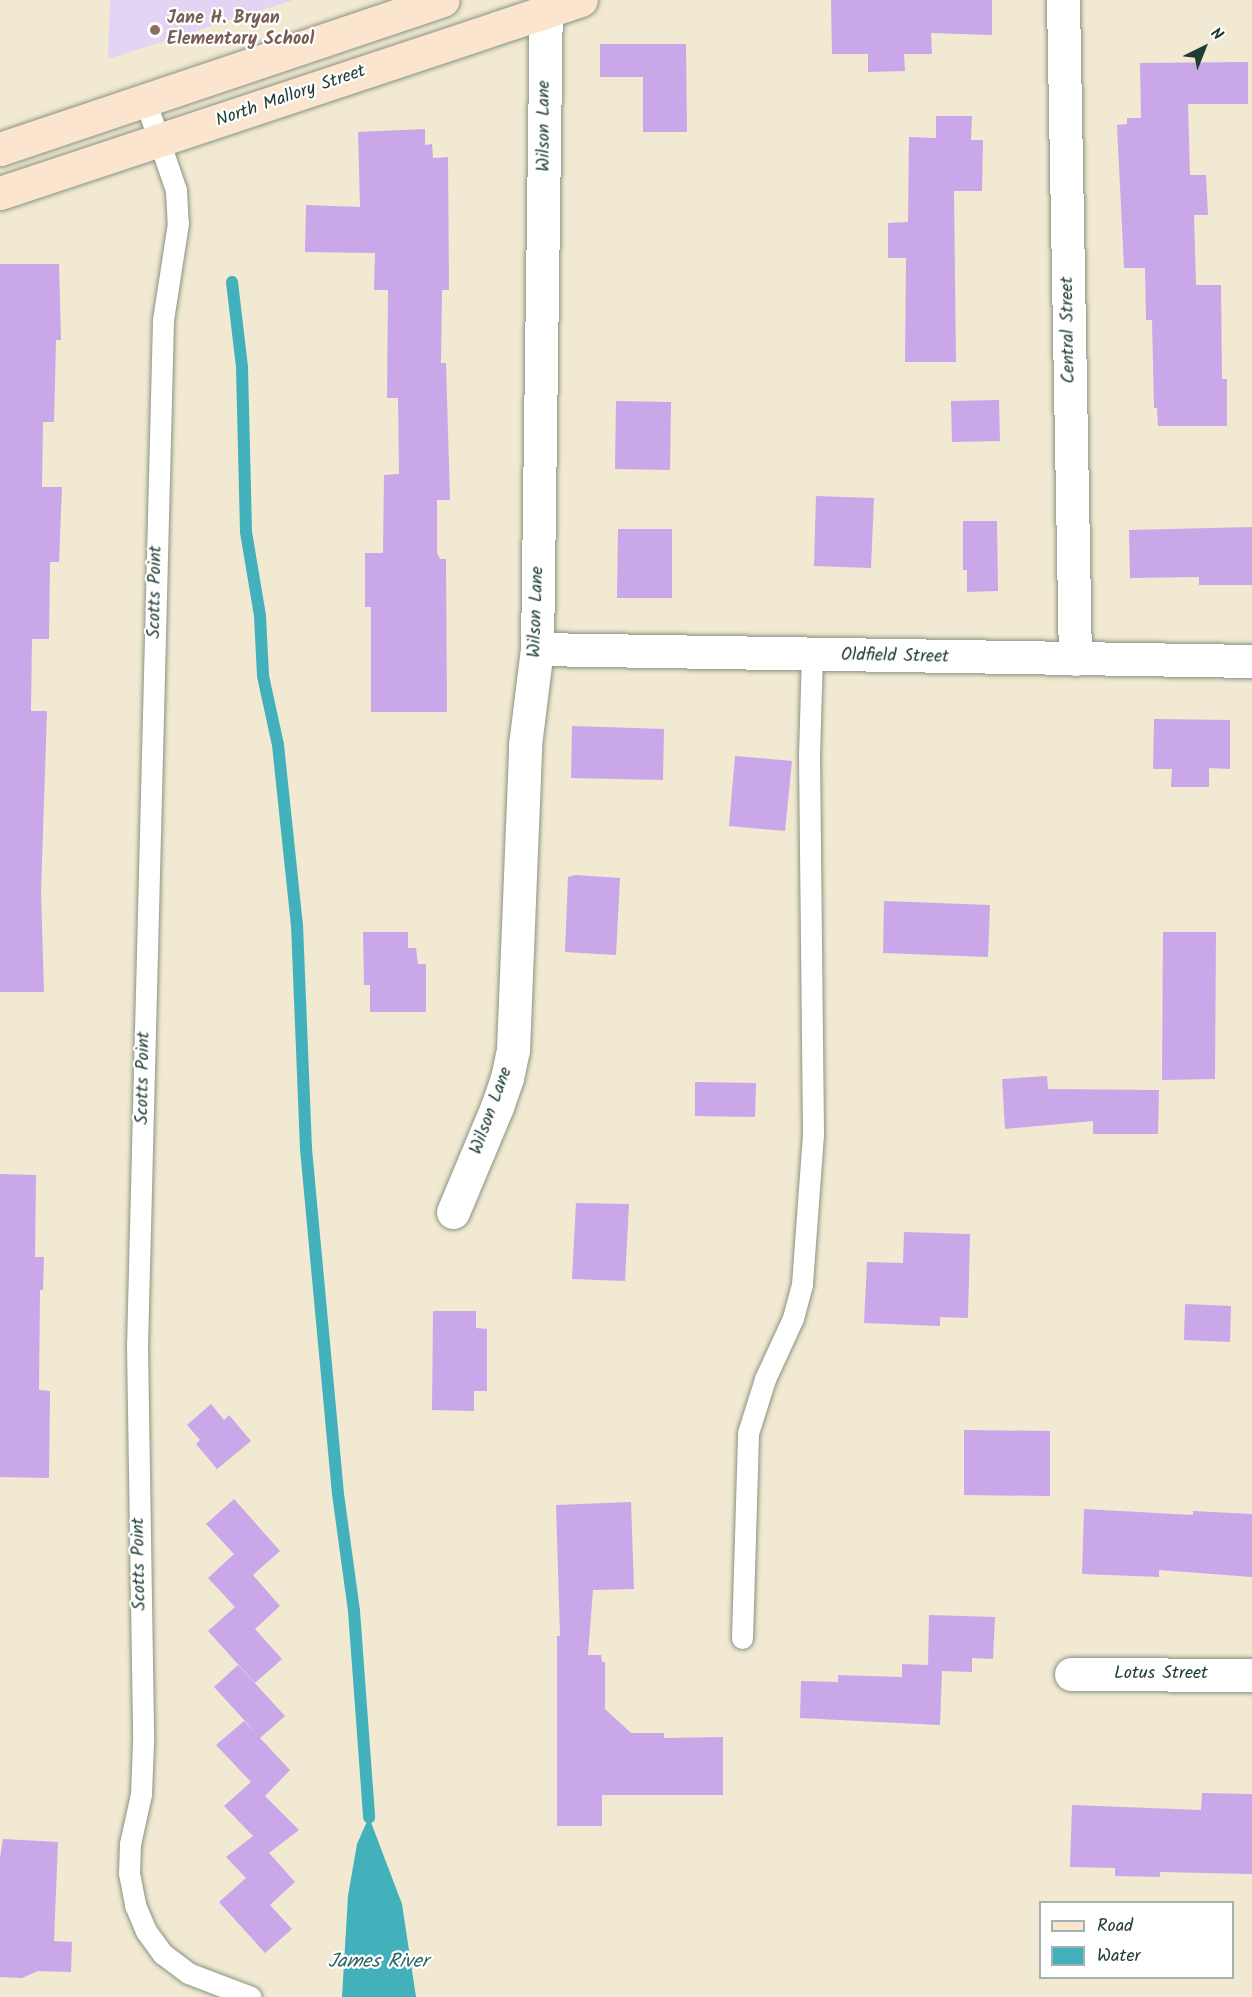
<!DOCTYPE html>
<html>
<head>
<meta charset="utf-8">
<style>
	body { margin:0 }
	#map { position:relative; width:1252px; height:1997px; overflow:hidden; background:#f1e9d1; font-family:Kalam,sans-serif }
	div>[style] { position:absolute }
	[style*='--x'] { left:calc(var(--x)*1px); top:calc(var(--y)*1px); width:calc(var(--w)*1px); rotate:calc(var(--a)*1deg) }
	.built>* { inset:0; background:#e2d4f3 }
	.water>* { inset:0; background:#42b1bc }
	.stream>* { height:12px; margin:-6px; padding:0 6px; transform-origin:6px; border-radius:6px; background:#42b1bc }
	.building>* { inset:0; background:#c9a7e8 }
	.roads { filter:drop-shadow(0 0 2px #889382) drop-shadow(0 0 2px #889382) }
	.lane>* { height:21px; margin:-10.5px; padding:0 10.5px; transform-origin:10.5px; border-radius:10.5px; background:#fff }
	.street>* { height:33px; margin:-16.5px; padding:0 16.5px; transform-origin:16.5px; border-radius:16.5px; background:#fff }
	.secondary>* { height:33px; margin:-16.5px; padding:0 16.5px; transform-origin:16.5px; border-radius:16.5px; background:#fbe5cf }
	.dots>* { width:16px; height:16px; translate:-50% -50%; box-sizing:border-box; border:3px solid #fff; border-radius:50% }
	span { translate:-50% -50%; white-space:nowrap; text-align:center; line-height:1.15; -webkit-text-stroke:4.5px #fff; paint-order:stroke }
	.education-label { font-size:18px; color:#785e54; font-weight:700 }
	.left { translate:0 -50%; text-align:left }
	.street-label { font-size:18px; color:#1f3d34 }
	.water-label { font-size:20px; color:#2b6664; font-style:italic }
	.legend { position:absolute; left:1039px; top:1901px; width:195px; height:78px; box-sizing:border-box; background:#fff; border:2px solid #a5b1ae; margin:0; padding:8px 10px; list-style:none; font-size:18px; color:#1f3d34 }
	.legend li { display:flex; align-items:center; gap:12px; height:30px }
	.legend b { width:30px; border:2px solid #a5b1ae }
	.north { position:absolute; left:1174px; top:18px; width:60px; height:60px; -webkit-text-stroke:4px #fff; paint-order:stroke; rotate:43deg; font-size:16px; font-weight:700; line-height:24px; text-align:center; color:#1f3d34 }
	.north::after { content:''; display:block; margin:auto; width:21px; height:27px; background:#1f3d34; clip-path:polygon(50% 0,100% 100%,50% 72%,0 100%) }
</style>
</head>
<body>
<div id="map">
	<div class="built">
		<div style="clip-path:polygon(110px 0,293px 0,108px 59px)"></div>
	</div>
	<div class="water">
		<div style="clip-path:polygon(369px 1817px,402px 1904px,416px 1997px,342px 1997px,348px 1896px,357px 1844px)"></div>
	</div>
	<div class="stream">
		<div style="--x:232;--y:282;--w:86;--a:83.3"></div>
		<div style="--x:242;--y:367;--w:165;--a:88.6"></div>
		<div style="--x:246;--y:532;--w:85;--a:80.5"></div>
		<div style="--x:260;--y:616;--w:60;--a:87.1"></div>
		<div style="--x:263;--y:676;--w:71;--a:77.7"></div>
		<div style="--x:278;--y:745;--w:181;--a:84"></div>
		<div style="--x:297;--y:925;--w:224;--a:87.7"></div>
		<div style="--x:306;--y:1149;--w:346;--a:84.7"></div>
		<div style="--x:338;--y:1494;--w:118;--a:82.2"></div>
		<div style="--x:354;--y:1611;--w:207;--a:85.8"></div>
	</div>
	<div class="building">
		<div style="clip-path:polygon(831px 0,992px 0,992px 35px,931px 33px,932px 54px,904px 54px,905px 71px,868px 72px,868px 54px,832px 54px)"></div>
		<div style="clip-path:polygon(600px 44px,686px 44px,687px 132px,643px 132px,643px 77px,600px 77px)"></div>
		<div style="clip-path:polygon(1248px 62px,1248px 104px,1188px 104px,1190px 175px,1206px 175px,1208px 215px,1194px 215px,1196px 285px,1221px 285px,1222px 379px,1227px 379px,1227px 426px,1158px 426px,1157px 408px,1154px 408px,1152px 320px,1146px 320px,1145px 268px,1124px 268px,1117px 125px,1127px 124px,1127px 118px,1141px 118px,1140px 63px)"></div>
		<div style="clip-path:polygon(936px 116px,972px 116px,971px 140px,983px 140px,982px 191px,954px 191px,956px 362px,905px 362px,906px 258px,888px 258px,888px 223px,908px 222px,909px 137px,936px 138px)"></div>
		<div style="clip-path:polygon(425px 129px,425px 145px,432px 144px,433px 158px,448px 157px,449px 290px,442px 290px,441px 363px,446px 363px,450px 500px,437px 500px,437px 553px,440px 559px,446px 559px,447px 712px,371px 712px,371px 607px,365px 607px,365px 553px,383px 553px,384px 475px,399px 474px,398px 398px,387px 398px,388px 290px,374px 290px,375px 253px,305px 252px,306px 205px,360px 207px,358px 132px)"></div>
		<div style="clip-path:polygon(0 264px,59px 264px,61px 340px,56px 340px,54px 422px,43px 422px,42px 487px,62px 487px,59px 562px,50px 562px,49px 639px,32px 639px,31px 711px,47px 711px,41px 891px,44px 992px,0 992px)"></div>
		<div style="clip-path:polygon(999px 400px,1000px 441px,952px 442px,951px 401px)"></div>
		<div style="clip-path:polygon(616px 401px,671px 402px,670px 470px,615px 469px)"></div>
		<div style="clip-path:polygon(816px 496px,874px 498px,871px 568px,814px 566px)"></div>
		<div style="clip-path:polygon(963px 521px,997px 521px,998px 591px,967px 592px,967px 570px,963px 570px)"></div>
		<div style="clip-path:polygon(1252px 527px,1252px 585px,1199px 585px,1199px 577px,1130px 578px,1129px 530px)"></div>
		<div style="clip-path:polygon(618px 529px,672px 529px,672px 598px,617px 598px)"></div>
		<div style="clip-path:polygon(1154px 719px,1230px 720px,1230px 769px,1209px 768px,1209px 787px,1171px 787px,1172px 769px,1153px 769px)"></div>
		<div style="clip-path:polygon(572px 726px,664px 729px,663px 780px,571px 778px)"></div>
		<div style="clip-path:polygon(735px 756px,792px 761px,785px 831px,729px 826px)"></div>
		<div style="clip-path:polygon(575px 875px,620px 878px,616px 955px,565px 952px,568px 877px)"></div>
		<div style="clip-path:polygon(884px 901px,990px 905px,988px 957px,883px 953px)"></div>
		<div style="clip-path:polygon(363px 932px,408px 932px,408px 948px,416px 948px,418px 964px,426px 964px,426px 1012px,370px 1012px,370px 985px,364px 985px)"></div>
		<div style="clip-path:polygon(1163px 932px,1216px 932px,1215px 1079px,1162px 1080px)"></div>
		<div style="clip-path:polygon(1047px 1076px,1048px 1089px,1159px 1090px,1158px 1134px,1093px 1134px,1093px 1121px,1005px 1129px,1002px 1079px)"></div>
		<div style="clip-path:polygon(695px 1082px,756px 1083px,755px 1117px,695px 1116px)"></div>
		<div style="clip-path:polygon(0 1174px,36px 1175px,35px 1257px,44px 1257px,43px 1290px,40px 1290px,39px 1390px,50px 1391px,49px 1478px,0 1477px)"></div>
		<div style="clip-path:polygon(576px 1203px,629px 1204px,625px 1281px,572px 1279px)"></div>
		<div style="clip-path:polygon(904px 1232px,970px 1234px,968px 1318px,940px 1317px,940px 1326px,864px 1323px,867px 1262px,903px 1263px)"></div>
		<div style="clip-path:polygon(1185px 1304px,1231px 1306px,1230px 1342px,1184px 1340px)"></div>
		<div style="clip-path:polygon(433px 1311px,476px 1311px,476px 1328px,487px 1329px,487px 1391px,474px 1391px,474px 1411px,432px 1410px)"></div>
		<div style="clip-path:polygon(211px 1404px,224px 1420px,229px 1415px,251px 1441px,217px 1469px,196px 1444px,200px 1440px,187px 1425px)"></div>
		<div style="clip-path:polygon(964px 1430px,1050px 1431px,1050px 1496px,964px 1495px)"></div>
		<div style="clip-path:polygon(234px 1499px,280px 1551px,253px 1575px,238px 1558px,280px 1606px,255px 1629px,282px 1659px,255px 1683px,208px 1631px,235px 1607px,208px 1578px,234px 1554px,206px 1524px)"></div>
		<div style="clip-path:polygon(631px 1502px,634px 1589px,593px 1590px,588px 1655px,601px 1655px,602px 1662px,605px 1662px,605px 1709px,631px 1733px,664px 1733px,664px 1738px,723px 1737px,723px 1795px,602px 1795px,602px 1826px,557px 1826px,557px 1636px,560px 1636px,556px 1505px)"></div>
		<div style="clip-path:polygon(1084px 1509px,1193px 1515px,1193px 1511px,1252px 1514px,1252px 1577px,1159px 1570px,1159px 1577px,1082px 1574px)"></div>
		<div style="clip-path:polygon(929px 1615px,995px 1617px,993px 1659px,972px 1658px,972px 1672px,942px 1671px,940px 1725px,800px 1718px,801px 1681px,838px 1682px,838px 1675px,902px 1677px,902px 1664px,928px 1665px)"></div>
		<div style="clip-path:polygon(238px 1665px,285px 1716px,260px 1738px,290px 1770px,265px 1796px,299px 1830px,269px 1853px,295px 1882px,270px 1905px,292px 1929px,265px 1953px,219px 1902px,246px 1878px,226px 1857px,253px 1836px,224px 1806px,251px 1782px,216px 1745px,244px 1721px,257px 1734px,214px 1687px)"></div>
		<div style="clip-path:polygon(1202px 1793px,1252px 1794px,1252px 1874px,1160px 1872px,1160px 1877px,1115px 1876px,1115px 1868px,1070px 1867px,1072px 1805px,1201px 1810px)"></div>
		<div style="clip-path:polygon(3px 1839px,58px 1842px,54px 1941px,72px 1942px,71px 1972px,38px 1971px,22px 1978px,0 1977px,0 1858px)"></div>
	</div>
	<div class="roads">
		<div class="lane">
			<div style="--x:145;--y:100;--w:95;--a:71"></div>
			<div style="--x:176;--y:190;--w:33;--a:87"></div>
			<div style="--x:178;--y:223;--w:98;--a:98.8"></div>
			<div style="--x:163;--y:320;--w:1025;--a:91.45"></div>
			<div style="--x:137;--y:1345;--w:397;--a:89.1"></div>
			<div style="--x:143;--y:1742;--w:52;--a:92.2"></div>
			<div style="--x:141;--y:1794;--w:51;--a:102.4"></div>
			<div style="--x:130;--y:1844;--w:29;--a:92"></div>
			<div style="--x:129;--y:1873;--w:33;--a:79"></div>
			<div style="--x:135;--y:1905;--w:28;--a:67"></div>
			<div style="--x:146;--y:1931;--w:29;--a:54"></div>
			<div style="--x:163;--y:1954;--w:31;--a:37"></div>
			<div style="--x:188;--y:1973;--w:67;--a:20.9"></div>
			<div style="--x:742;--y:1638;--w:205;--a:-88.3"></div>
			<div style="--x:748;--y:1433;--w:57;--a:-72.5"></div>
			<div style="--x:765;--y:1379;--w:67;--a:-65.3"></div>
			<div style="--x:793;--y:1318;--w:35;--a:-75"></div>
			<div style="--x:802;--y:1284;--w:150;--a:-85.8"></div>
			<div style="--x:813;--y:1134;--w:379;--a:-90.6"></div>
			<div style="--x:809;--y:755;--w:99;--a:-88.3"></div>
		</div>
		<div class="street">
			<div style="--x:1063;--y:0;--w:659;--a:88.96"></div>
			<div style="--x:537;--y:649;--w:715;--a:0.96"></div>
			<div style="--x:453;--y:1212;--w:114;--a:-67.3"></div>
			<div style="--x:497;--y:1107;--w:31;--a:-71"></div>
			<div style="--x:507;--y:1078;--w:29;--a:-78"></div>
			<div style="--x:513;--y:1050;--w:305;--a:-87.7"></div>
			<div style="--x:525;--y:745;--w:97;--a:-82.9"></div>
			<div style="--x:537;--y:649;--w:649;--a:-89.21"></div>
			<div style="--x:1071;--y:1674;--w:181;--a:0.3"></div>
		</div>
		<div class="secondary">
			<div style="--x:0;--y:149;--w:467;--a:-18.6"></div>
			<div style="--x:0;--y:193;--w:612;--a:-18.38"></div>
		</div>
	</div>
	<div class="dots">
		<div style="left:155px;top:30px;background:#8d6e63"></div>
	</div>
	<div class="education-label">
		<span class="left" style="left:167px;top:30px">Jane H. Bryan<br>Elementary School</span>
	</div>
	<div class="street-label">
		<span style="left:291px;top:97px;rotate:-19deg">North Mallory Street</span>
		<span style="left:545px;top:126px;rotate:-90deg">Wilson Lane</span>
		<span style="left:1069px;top:330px;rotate:-91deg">Central Street</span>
		<span style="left:156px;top:592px;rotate:-89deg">Scotts Point</span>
		<span style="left:537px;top:612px;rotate:-88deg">Wilson Lane</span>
		<span style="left:895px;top:657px;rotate:1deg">Oldfield Street</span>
		<span style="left:144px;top:1078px;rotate:-89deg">Scotts Point</span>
		<span style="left:492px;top:1111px;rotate:-70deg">Wilson Lane</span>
		<span style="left:140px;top:1564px;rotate:-91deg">Scotts Point</span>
		<span style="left:1161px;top:1674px">Lotus Street</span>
	</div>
	<div class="water-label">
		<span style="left:378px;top:1962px">James River</span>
	</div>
	<ul class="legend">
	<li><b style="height:8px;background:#fbe5cf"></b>Road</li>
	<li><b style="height:16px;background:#42b1bc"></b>Water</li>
	</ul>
	<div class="north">N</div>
</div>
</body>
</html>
